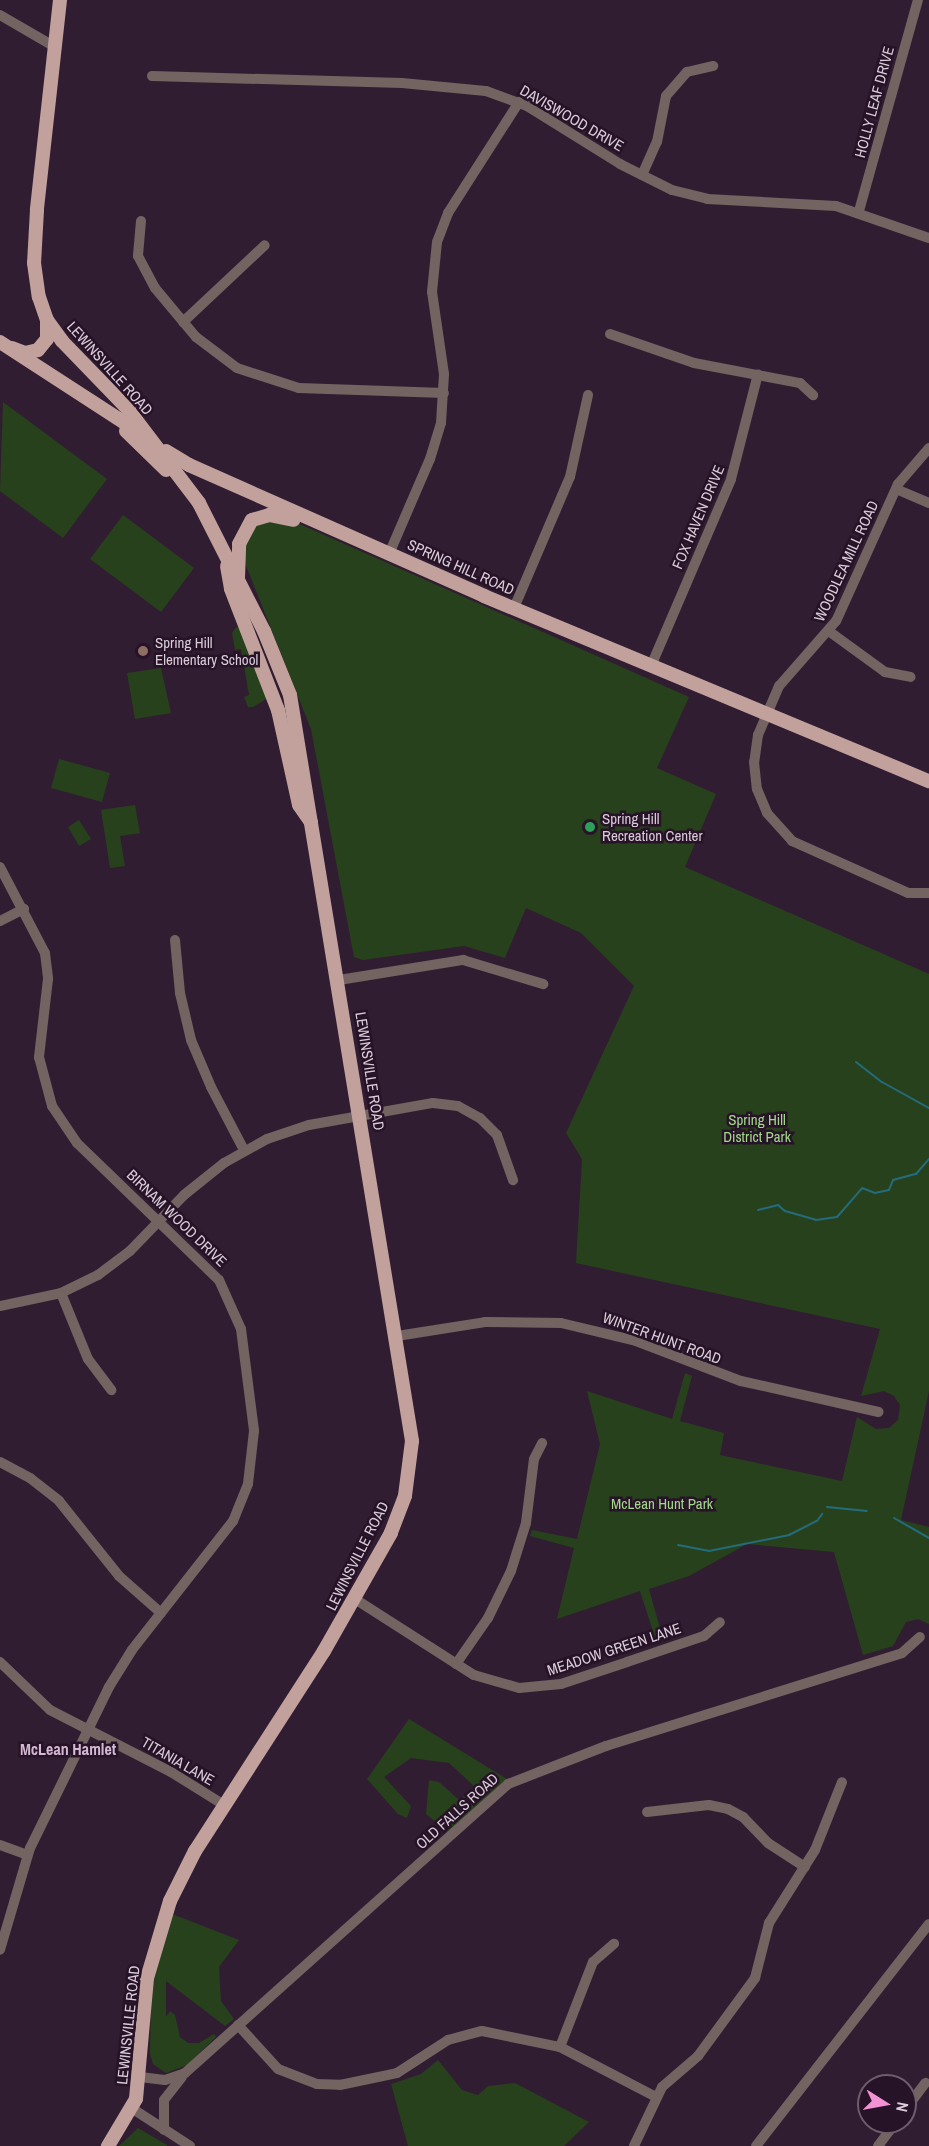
<!DOCTYPE html>
<html>
<head>
<meta charset="utf-8">
<style>
	body { margin:0 }
	#map { position:relative; width:929px; height:2146px; overflow:hidden; background:#311d31; font-family:"Archivo Narrow",sans-serif }
	div>[style] { position:absolute }
	[style*='--x'] { left:calc(var(--x)*1px); top:calc(var(--y)*1px); width:calc(var(--w)*1px); rotate:calc(var(--a)*1deg) }
	.green>* { inset:0; background:#28411d }
	.stream>* { height:2px; margin:-1px; padding:0 1px; transform-origin:1px; border-radius:1px; background:#236c7c }
	.minor>* { height:10px; margin:-5px; padding:0 5px; transform-origin:5px; border-radius:5px; background:#736361 }
	.major>* { height:14px; margin:-7px; padding:0 7px; transform-origin:7px; border-radius:7px; background:#c2a19d }
	.dots>* { width:16px; height:16px; translate:-50% -50%; box-sizing:border-box; border:3px solid #271327; border-radius:50% }
	span { translate:-50% -50%; white-space:nowrap; text-align:center; line-height:1.15; -webkit-text-stroke:5px #271327; paint-order:stroke }
	.street-label { font-size:15px; color:#daccd9 }
	.poi-label { font-size:15px; color:#daccd9 }
	.left { translate:0 -50%; text-align:left }
	.park-label { font-size:15px; color:#a2da8a }
	.neighbourhood-label { font-size:16px; color:#d3b9d3; font-weight:700 }
	.north { position:absolute; left:857px; top:2074px; width:60px; height:60px; box-sizing:border-box; background:#271327; border:2px solid #6f5d6e; border-radius:50%; rotate:101deg; font-size:16px; font-weight:700; line-height:24px; text-align:center; color:#daccd9 }
	.north::after { content:''; display:block; margin:auto; width:21px; height:27px; background:#f391d5; clip-path:polygon(50% 0,100% 100%,50% 72%,0 100%) }
</style>
</head>
<body>
<div id="map">
	<div class="green">
		<div style="clip-path:polygon(3px 402px,107px 479px,63px 538px,0 491px)"></div>
		<div style="clip-path:polygon(123px 515px,194px 568px,161px 612px,90px 559px)"></div>
		<div style="clip-path:polygon(286px 518px,689px 697px,657px 768px,716px 794px,685px 867px,929px 974px,929px 1391px,901px 1520px,929px 1527px,929px 1624px,918px 1619px,906px 1622px,893px 1646px,863px 1655px,834px 1552px,747px 1544px,689px 1576px,649px 1589px,663px 1639px,656px 1641px,640px 1591px,557px 1619px,574px 1548px,530px 1536px,532px 1530px,577px 1539px,600px 1444px,587px 1391px,672px 1419px,685px 1373px,692px 1376px,680px 1421px,724px 1433px,720px 1455px,842px 1481px,857px 1417px,876px 1429px,889px 1428px,898px 1420px,900px 1405px,894px 1396px,884px 1391px,861px 1396px,880px 1329px,576px 1263px,582px 1159px,566px 1133px,634px 986px,581px 933px,526px 908px,505px 958px,464px 946px,363px 960px,354px 957px,311px 729px,243px 558px,245px 535px,252px 525px)"></div>
		<div style="clip-path:polygon(236px 627px,241px 628px,267px 689px,266px 699px,253px 707px,248px 707px,244px 697px,249px 695px,241px 649px,235px 650px,232px 633px)"></div>
		<div style="clip-path:polygon(161px 668px,171px 713px,135px 719px,127px 673px)"></div>
		<div style="clip-path:polygon(59px 759px,110px 773px,102px 802px,51px 788px)"></div>
		<div style="clip-path:polygon(135px 805px,140px 833px,120px 836px,125px 866px,110px 868px,101px 810px)"></div>
		<div style="clip-path:polygon(79px 820px,91px 839px,79px 846px,68px 827px)"></div>
		<div style="clip-path:polygon(409px 1719px,507px 1779px,448px 1832px,426px 1814px,429px 1780px,439px 1782px,459px 1800px,475px 1787px,449px 1763px,411px 1758px,384px 1777px,411px 1806px,407px 1818px,398px 1814px,367px 1779px)"></div>
		<div style="clip-path:polygon(172px 1914px,239px 1940px,219px 1967px,221px 2001px,234px 2019px,225px 2026px,166px 1981px,166px 2017px,170px 2011px,175px 2015px,180px 2037px,188px 2043px,199px 2043px,214px 2034px,216px 2037px,187px 2065px,166px 2073px,153px 2064px,150px 2054px,151px 1991px)"></div>
		<div style="clip-path:polygon(438px 2060px,462px 2090px,478px 2095px,488px 2086px,515px 2083px,589px 2122px,564px 2146px,408px 2146px,391px 2084px,421px 2074px)"></div>
		<div style="clip-path:polygon(138px 2128px,167px 2145px,167px 2146px,119px 2146px)"></div>
	</div>
	<div class="stream">
		<div style="--x:856;--y:1062;--w:33;--a:38"></div>
		<div style="--x:882;--y:1082;--w:54;--a:29"></div>
		<div style="--x:758;--y:1210;--w:21;--a:-14"></div>
		<div style="--x:778;--y:1205;--w:9;--a:41"></div>
		<div style="--x:785;--y:1211;--w:32;--a:16"></div>
		<div style="--x:816;--y:1220;--w:21;--a:-8"></div>
		<div style="--x:837;--y:1217;--w:38;--a:-49"></div>
		<div style="--x:862;--y:1188;--w:14;--a:21"></div>
		<div style="--x:875;--y:1193;--w:14;--a:-12"></div>
		<div style="--x:889;--y:1190;--w:11;--a:-68"></div>
		<div style="--x:893;--y:1180;--w:24;--a:-15"></div>
		<div style="--x:916;--y:1174;--w:20;--a:-49"></div>
		<div style="--x:827;--y:1507;--w:40;--a:5.7"></div>
		<div style="--x:894;--y:1518;--w:40;--a:29.7"></div>
		<div style="--x:678;--y:1545;--w:32;--a:11"></div>
		<div style="--x:709;--y:1551;--w:82;--a:-11.3"></div>
		<div style="--x:789;--y:1535;--w:31;--a:-27"></div>
		<div style="--x:817;--y:1521;--w:9;--a:-54"></div>
	</div>
	<div class="minor">
		<div style="--x:0;--y:15;--w:64;--a:30.2"></div>
		<div style="--x:152;--y:76;--w:250;--a:1.6"></div>
		<div style="--x:402;--y:83;--w:84;--a:5.4"></div>
		<div style="--x:486;--y:91;--w:44;--a:20.1"></div>
		<div style="--x:527;--y:106;--w:110;--a:31.9"></div>
		<div style="--x:620;--y:164;--w:58;--a:26.6"></div>
		<div style="--x:672;--y:190;--w:36;--a:14"></div>
		<div style="--x:707;--y:199;--w:129;--a:3.1"></div>
		<div style="--x:836;--y:206;--w:98;--a:19"></div>
		<div style="--x:642;--y:175;--w:36;--a:-66"></div>
		<div style="--x:657;--y:142;--w:47;--a:-78.9"></div>
		<div style="--x:666;--y:96;--w:32;--a:-49"></div>
		<div style="--x:687;--y:72;--w:27;--a:-13"></div>
		<div style="--x:859;--y:211;--w:219;--a:-74.4"></div>
		<div style="--x:141;--y:221;--w:35;--a:95"></div>
		<div style="--x:138;--y:256;--w:36;--a:62"></div>
		<div style="--x:155;--y:288;--w:64;--a:50.1"></div>
		<div style="--x:196;--y:337;--w:51;--a:37.1"></div>
		<div style="--x:237;--y:368;--w:65;--a:17.9"></div>
		<div style="--x:299;--y:388;--w:145;--a:2"></div>
		<div style="--x:183;--y:322;--w:112;--a:-43.2"></div>
		<div style="--x:610;--y:334;--w:89;--a:19"></div>
		<div style="--x:694;--y:363;--w:108;--a:10.7"></div>
		<div style="--x:800;--y:383;--w:18;--a:43"></div>
		<div style="--x:929;--y:448;--w:48;--a:130.7"></div>
		<div style="--x:898;--y:484;--w:150;--a:114.3"></div>
		<div style="--x:836;--y:621;--w:86;--a:131.2"></div>
		<div style="--x:779;--y:686;--w:53;--a:113.2"></div>
		<div style="--x:758;--y:735;--w:27;--a:98"></div>
		<div style="--x:754;--y:762;--w:27;--a:84"></div>
		<div style="--x:757;--y:789;--w:26;--a:67"></div>
		<div style="--x:767;--y:813;--w:38;--a:48"></div>
		<div style="--x:792;--y:841;--w:127;--a:24.1"></div>
		<div style="--x:908;--y:893;--w:21;--a:0"></div>
		<div style="--x:896;--y:489;--w:36;--a:23"></div>
		<div style="--x:389;--y:554;--w:103;--a:-66.7"></div>
		<div style="--x:430;--y:459;--w:38;--a:-73"></div>
		<div style="--x:441;--y:423;--w:49;--a:-86.5"></div>
		<div style="--x:444;--y:374;--w:83;--a:-98.3"></div>
		<div style="--x:432;--y:292;--w:50;--a:-84.3"></div>
		<div style="--x:437;--y:242;--w:31;--a:-69"></div>
		<div style="--x:448;--y:213;--w:132;--a:-57.4"></div>
		<div style="--x:514;--y:608;--w:142;--a:-66.9"></div>
		<div style="--x:570;--y:477;--w:84;--a:-77.6"></div>
		<div style="--x:830;--y:632;--w:68;--a:36"></div>
		<div style="--x:885;--y:672;--w:26;--a:11"></div>
		<div style="--x:651;--y:666;--w:203;--a:-66.8"></div>
		<div style="--x:731;--y:479;--w:108;--a:-75.6"></div>
		<div style="--x:0;--y:867;--w:97;--a:62.4"></div>
		<div style="--x:45;--y:953;--w:26;--a:83"></div>
		<div style="--x:48;--y:979;--w:79;--a:96.6"></div>
		<div style="--x:39;--y:1057;--w:51;--a:75.1"></div>
		<div style="--x:52;--y:1106;--w:45;--a:56"></div>
		<div style="--x:77;--y:1143;--w:197;--a:44"></div>
		<div style="--x:219;--y:1280;--w:54;--a:65.8"></div>
		<div style="--x:241;--y:1329;--w:103;--a:82.7"></div>
		<div style="--x:254;--y:1431;--w:53;--a:96.5"></div>
		<div style="--x:248;--y:1484;--w:40;--a:112"></div>
		<div style="--x:233;--y:1521;--w:164;--a:128.1"></div>
		<div style="--x:132;--y:1650;--w:44;--a:121.9"></div>
		<div style="--x:109;--y:1687;--w:179;--a:116.1"></div>
		<div style="--x:30;--y:1848;--w:106;--a:106.4"></div>
		<div style="--x:0;--y:921;--w:27;--a:-27"></div>
		<div style="--x:175;--y:940;--w:53;--a:84.6"></div>
		<div style="--x:180;--y:993;--w:48;--a:76.8"></div>
		<div style="--x:191;--y:1040;--w:51;--a:66.9"></div>
		<div style="--x:211;--y:1087;--w:71;--a:62.4"></div>
		<div style="--x:339;--y:980;--w:126;--a:-9.2"></div>
		<div style="--x:463;--y:960;--w:84;--a:16.7"></div>
		<div style="--x:61;--y:1293;--w:71;--a:67.8"></div>
		<div style="--x:88;--y:1359;--w:39;--a:53"></div>
		<div style="--x:0;--y:1306;--w:62;--a:-12"></div>
		<div style="--x:61;--y:1293;--w:41;--a:-25.9"></div>
		<div style="--x:98;--y:1275;--w:40;--a:-37"></div>
		<div style="--x:130;--y:1251;--w:78;--a:-46"></div>
		<div style="--x:184;--y:1195;--w:51;--a:-38.7"></div>
		<div style="--x:224;--y:1163;--w:49;--a:-29.2"></div>
		<div style="--x:267;--y:1139;--w:44;--a:-18.4"></div>
		<div style="--x:309;--y:1125;--w:126;--a:-10.1"></div>
		<div style="--x:433;--y:1103;--w:25;--a:7"></div>
		<div style="--x:458;--y:1106;--w:25;--a:29"></div>
		<div style="--x:480;--y:1118;--w:24;--a:45"></div>
		<div style="--x:497;--y:1135;--w:48;--a:70.4"></div>
		<div style="--x:397;--y:1336;--w:89;--a:-9"></div>
		<div style="--x:485;--y:1322;--w:76;--a:0.8"></div>
		<div style="--x:561;--y:1323;--w:77;--a:13.5"></div>
		<div style="--x:636;--y:1341;--w:112;--a:20.9"></div>
		<div style="--x:741;--y:1381;--w:141;--a:12.7"></div>
		<div style="--x:0;--y:1462;--w:34;--a:28"></div>
		<div style="--x:30;--y:1478;--w:37;--a:38"></div>
		<div style="--x:59;--y:1501;--w:96;--a:51.3"></div>
		<div style="--x:119;--y:1576;--w:56;--a:41.4"></div>
		<div style="--x:355;--y:1599;--w:141;--a:32.6"></div>
		<div style="--x:474;--y:1675;--w:47;--a:16.1"></div>
		<div style="--x:519;--y:1688;--w:42;--a:-5.4"></div>
		<div style="--x:561;--y:1684;--w:70;--a:-18.4"></div>
		<div style="--x:627;--y:1662;--w:81;--a:-18.7"></div>
		<div style="--x:704;--y:1636;--w:21;--a:-41"></div>
		<div style="--x:0;--y:1662;--w:69;--a:43.8"></div>
		<div style="--x:50;--y:1710;--w:136;--a:27.1"></div>
		<div style="--x:171;--y:1772;--w:62;--a:31.9"></div>
		<div style="--x:456;--y:1664;--w:56;--a:-55.2"></div>
		<div style="--x:488;--y:1618;--w:52;--a:-63.9"></div>
		<div style="--x:511;--y:1571;--w:50;--a:-72.6"></div>
		<div style="--x:526;--y:1523;--w:64;--a:-82.9"></div>
		<div style="--x:534;--y:1459;--w:18;--a:-63"></div>
		<div style="--x:647;--y:1812;--w:62;--a:-6.4"></div>
		<div style="--x:709;--y:1805;--w:19;--a:12"></div>
		<div style="--x:728;--y:1809;--w:17;--a:28"></div>
		<div style="--x:743;--y:1817;--w:36;--a:46"></div>
		<div style="--x:768;--y:1843;--w:44;--a:33"></div>
		<div style="--x:0;--y:1845;--w:29;--a:20"></div>
		<div style="--x:238;--y:2025;--w:59;--a:47.7"></div>
		<div style="--x:278;--y:2069;--w:42;--a:21"></div>
		<div style="--x:317;--y:2084;--w:23;--a:2"></div>
		<div style="--x:340;--y:2085;--w:58;--a:-11.9"></div>
		<div style="--x:397;--y:2073;--w:61;--a:-32.9"></div>
		<div style="--x:448;--y:2040;--w:35;--a:-15"></div>
		<div style="--x:482;--y:2031;--w:80;--a:11.6"></div>
		<div style="--x:560;--y:2047;--w:108;--a:27.5"></div>
		<div style="--x:560;--y:2047;--w:91;--a:-68.8"></div>
		<div style="--x:593;--y:1962;--w:28;--a:-41"></div>
		<div style="--x:140;--y:2077;--w:25;--a:7"></div>
		<div style="--x:165;--y:2080;--w:21;--a:-19"></div>
		<div style="--x:185;--y:2073;--w:433;--a:-41.8"></div>
		<div style="--x:508;--y:1784;--w:105;--a:-21.2"></div>
		<div style="--x:606;--y:1746;--w:310;--a:-17.4"></div>
		<div style="--x:902;--y:1653;--w:24;--a:-42"></div>
		<div style="--x:133;--y:2109;--w:68;--a:33"></div>
		<div style="--x:905;--y:2110;--w:34;--a:-53"></div>
		<div style="--x:164;--y:2130;--w:30;--a:-90"></div>
		<div style="--x:164;--y:2100;--w:29;--a:-52"></div>
		<div style="--x:634;--y:2146;--w:65;--a:-64.6"></div>
		<div style="--x:662;--y:2087;--w:48;--a:-40.7"></div>
		<div style="--x:698;--y:2056;--w:97;--a:-53.8"></div>
		<div style="--x:755;--y:1978;--w:57;--a:-75.7"></div>
		<div style="--x:769;--y:1923;--w:86;--a:-57.8"></div>
		<div style="--x:815;--y:1850;--w:73;--a:-68.3"></div>
		<div style="--x:756;--y:2146;--w:281;--a:-52.1"></div>
		<div style="--x:878;--y:2146;--w:30;--a:-53"></div>
	</div>
	<div class="major">
		<div style="--x:60;--y:0;--w:211;--a:96.3"></div>
		<div style="--x:37;--y:210;--w:53;--a:93.2"></div>
		<div style="--x:34;--y:263;--w:34;--a:82"></div>
		<div style="--x:39;--y:297;--w:24;--a:71"></div>
		<div style="--x:47;--y:320;--w:26;--a:54"></div>
		<div style="--x:62;--y:341;--w:93;--a:45.9"></div>
		<div style="--x:127;--y:408;--w:119;--a:52.8"></div>
		<div style="--x:199;--y:503;--w:144;--a:63.1"></div>
		<div style="--x:264;--y:631;--w:69;--a:67.9"></div>
		<div style="--x:290;--y:695;--w:756;--a:80.71"></div>
		<div style="--x:412;--y:1441;--w:55;--a:97.3"></div>
		<div style="--x:405;--y:1496;--w:40;--a:111"></div>
		<div style="--x:391;--y:1533;--w:136;--a:119.6"></div>
		<div style="--x:324;--y:1651;--w:238;--a:122.8"></div>
		<div style="--x:195;--y:1851;--w:56;--a:116.6"></div>
		<div style="--x:170;--y:1901;--w:80;--a:106.6"></div>
		<div style="--x:147;--y:1978;--w:121;--a:95.2"></div>
		<div style="--x:136;--y:2099;--w:55;--a:120.8"></div>
		<div style="--x:0;--y:342;--w:167;--a:33"></div>
		<div style="--x:12;--y:348;--w:14;--a:21"></div>
		<div style="--x:25;--y:353;--w:13;--a:-13"></div>
		<div style="--x:38;--y:350;--w:14;--a:-51"></div>
		<div style="--x:47;--y:339;--w:19;--a:-90"></div>
		<div style="--x:126;--y:431;--w:56;--a:44.3"></div>
		<div style="--x:166;--y:451;--w:27;--a:31"></div>
		<div style="--x:189;--y:465;--w:323;--a:23.9"></div>
		<div style="--x:484;--y:596;--w:482;--a:22.6"></div>
		<div style="--x:227;--y:566;--w:23;--a:80"></div>
		<div style="--x:231;--y:589;--w:130;--a:68.8"></div>
		<div style="--x:278;--y:710;--w:97;--a:77.5"></div>
		<div style="--x:299;--y:805;--w:21;--a:55"></div>
		<div style="--x:238;--y:578;--w:34;--a:-88"></div>
		<div style="--x:239;--y:544;--w:27;--a:-62"></div>
		<div style="--x:252;--y:520;--w:18;--a:-16"></div>
		<div style="--x:269;--y:515;--w:25;--a:11"></div>
	</div>
	<div class="dots">
		<div style="left:143px;top:651px;background:#8d6e63"></div>
		<div style="left:590px;top:827px;background:#2e9e5b"></div>
	</div>
	<div class="street-label">
		<span style="left:874px;top:102px;rotate:-75deg">HOLLY LEAF DRIVE</span>
		<span style="left:572px;top:118px;rotate:30deg">DAVISWOOD DRIVE</span>
		<span style="left:110px;top:368px;rotate:48deg">LEWINSVILLE ROAD</span>
		<span style="left:698px;top:517px;rotate:-67deg">FOX HAVEN DRIVE</span>
		<span style="left:846px;top:561px;rotate:-65deg">WOODLEA MILL ROAD</span>
		<span style="left:461px;top:567px;rotate:24deg">SPRING HILL ROAD</span>
		<span style="left:370px;top:1071px;rotate:81deg">LEWINSVILLE ROAD</span>
		<span style="left:177px;top:1218px;rotate:44deg">BIRNAM WOOD DRIVE</span>
		<span style="left:662px;top:1338px;rotate:20deg">WINTER HUNT ROAD</span>
		<span style="left:357px;top:1556px;rotate:-63deg">LEWINSVILLE ROAD</span>
		<span style="left:614px;top:1649px;rotate:-18deg">MEADOW GREEN LANE</span>
		<span style="left:178px;top:1761px;rotate:30deg">TITANIA LANE</span>
		<span style="left:457px;top:1811px;rotate:-42deg">OLD FALLS ROAD</span>
		<span style="left:128px;top:2025px;rotate:-84deg">LEWINSVILLE ROAD</span>
	</div>
	<div class="poi-label">
		<span class="left" style="left:155px;top:651px">Spring Hill<br>Elementary School</span>
		<span class="left" style="left:602px;top:827px">Spring Hill<br>Recreation Center</span>
	</div>
	<div class="park-label">
		<span style="left:757px;top:1128px">Spring Hill<br>District Park</span>
		<span style="left:662px;top:1504px">McLean Hunt Park</span>
	</div>
	<div class="neighbourhood-label">
		<span style="left:68px;top:1749px">McLean Hamlet</span>
	</div>
	<div class="north">N</div>
</div>
</body>
</html>
